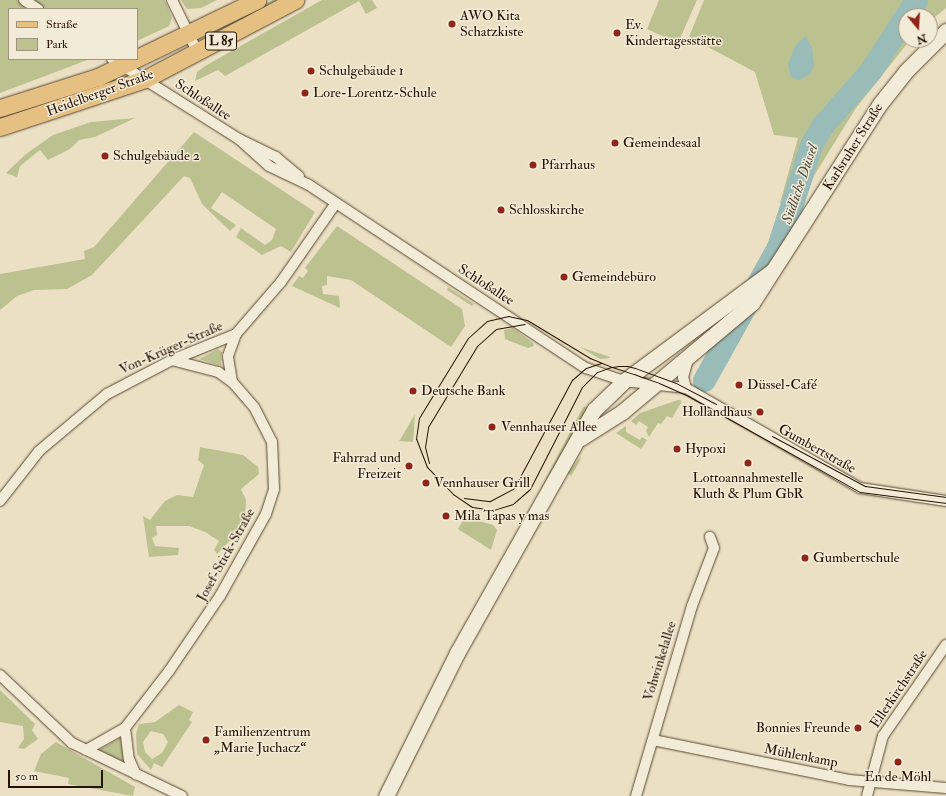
<!DOCTYPE html>
<html>
<head>
<meta charset="utf-8">
<style>
	body { margin:0 }
	#map { position:relative; width:946px; height:796px; overflow:hidden; background:#ebe0c3; font-family:"IM FELL Double Pica",serif }
	div>[style] { position:absolute }
	[style*='--x'] { left:calc(var(--x)*1px); top:calc(var(--y)*1px); width:calc(var(--w)*1px); rotate:calc(var(--a)*1deg) }
	.green>* { inset:0; background:#bcc190 }
	.water>* { inset:0; background:#99bcb9 }
	.river>* { height:23px; margin:-11.5px; padding:0 11.5px; transform-origin:11.5px; border-radius:11.5px; background:#99bcb9 }
	.roads { filter:drop-shadow(0 0 1px #584632) drop-shadow(0 0 1px #584632) }
	.street>* { height:10px; margin:-5px; padding:0 5px; transform-origin:5px; border-radius:5px; background:#f2ebd8 }
	.secondary>* { height:15px; margin:-7.5px; padding:0 7.5px; transform-origin:7.5px; border-radius:7.5px; background:#f2ebd8 }
	.primary>* { height:17px; margin:-8.5px; padding:0 8.5px; transform-origin:8.5px; border-radius:8.5px; background:#e6c082 }
	.tram>* { height:1px; margin:-0.5px; padding:0 0.5px; transform-origin:0.5px; border-radius:0.5px; background:#271201 }
	.dots>* { width:11px; height:11px; translate:-50% -50%; box-sizing:border-box; border:2px solid #f2ebd8; border-radius:50% }
	span { translate:-50% -50%; white-space:nowrap; text-align:center; line-height:1.15; -webkit-text-stroke:3px #f2ebd8; paint-order:stroke }
	.shield-label span { padding:1px 3px; background:#f2ebd8; border:1px solid; border-radius:3px; -webkit-text-stroke-width:0 }
	.shield-label { font-size:13px; color:#271201; font-weight:700 }
	.poi-label { font-size:14px; color:#271201 }
	.left { translate:0 -50%; text-align:left }
	.right { translate:-100% -50%; text-align:right }
	.street-label { font-size:14px; color:#271201 }
	.water-label { font-size:15px; color:#4f4e41; font-style:italic }
	.legend { position:absolute; left:8px; top:8px; width:130px; height:52px; box-sizing:border-box; background:#f2ebd8; border:1px solid #a19482; margin:0; padding:5px 7px; list-style:none; font-size:12px; color:#271201 }
	.legend li { display:flex; align-items:center; gap:8px; height:20px }
	.legend b { width:20px; border:1px solid #a19482 }
	.north { position:absolute; left:898px; top:8px; width:40px; height:40px; box-sizing:border-box; background:#f2ebd8; border:1px solid #a19482; border-radius:50%; rotate:162deg; font-size:11px; font-weight:700; line-height:16px; text-align:center; color:#271201 }
	.north::after { content:''; display:block; margin:auto; width:14px; height:18px; background:#8f2418; clip-path:polygon(50% 0,100% 100%,50% 72%,0 100%) }
	.scale { position:absolute; left:8px; top:770px; width:95px; height:18px; box-sizing:border-box; border:2px solid #271201; border-top:0; padding-left:5px; font-size:12px; line-height:14px; white-space:nowrap; color:#271201; -webkit-text-stroke:3px #f2ebd8; paint-order:stroke }
</style>
</head>
<body>
<div id="map">
	<div class="green">
		<div style="clip-path:polygon(0 0,165px 0,172px 18px,169px 26px,137px 41px,137px 9px,9px 9px,9px 59px,90px 59px,0 93px)"></div>
		<div style="clip-path:polygon(181px 0,217px 0,201px 8px,187px 9px)"></div>
		<div style="clip-path:polygon(272px 0,283px 0,206px 38px,207px 36px)"></div>
		<div style="clip-path:polygon(322px 0,372px 0,377px 8px,366px 14px,359px 1px,225px 76px,218px 70px,195px 81px,197px 72px,205px 66px)"></div>
		<div style="clip-path:polygon(659px 0,697px 0,678px 43px,647px 29px)"></div>
		<div style="clip-path:polygon(704px 0,946px 0,946px 8px,930px 21px,930px 16px,906px 16px,906px 40px,910px 40px,856px 108px,802px 195px,780px 203px,798px 138px,774px 135px,755px 72px,689px 37px)"></div>
		<div style="clip-path:polygon(135px 118px,95px 137px,79px 140px,70px 149px,48px 160px,40px 150px,20px 166px,17px 177px,6px 173px,26px 154px,53px 135px,91px 122px)"></div>
		<div style="clip-path:polygon(194px 132px,315px 212px,291px 252px,281px 246px,262px 255px,236px 237px,241px 228px,265px 245px,272px 240px,276px 229px,222px 192px,211px 208px,236px 225px,230px 231px,202px 204px,190px 178px,184px 176px,92px 275px,67px 289px,34px 290px,17px 296px,0 310px,0 274px,85px 259px,84px 251px,94px 247px)"></div>
		<div style="clip-path:polygon(337px 226px,462px 309px,465px 326px,451px 347px,351px 280px,327px 276px,327px 285px,322px 286px,323px 294px,339px 296px,340px 308px,292px 286px,299px 276px,303px 278px,308px 271px,305px 268px)"></div>
		<div style="clip-path:polygon(448px 287px,474px 304px,472px 306px,447px 290px)"></div>
		<div style="clip-path:polygon(513px 328px,533px 343px,534px 346px,528px 348px,505px 339px,504px 330px)"></div>
		<div style="clip-path:polygon(580px 347px,610px 357px,610px 358px,600px 359px)"></div>
		<div style="clip-path:polygon(218px 349px,222px 352px,221px 366px,199px 359px)"></div>
		<div style="clip-path:polygon(678px 400px,682px 401px,672px 418px,667px 416px,661px 424px,658px 423px,649px 437px,646px 431px,648px 427px,639px 421px,636px 425px,631px 421px,640px 413px)"></div>
		<div style="clip-path:polygon(592px 406px,538px 494px,583px 407px)"></div>
		<div style="clip-path:polygon(415px 414px,413px 442px,399px 441px,400px 440px)"></div>
		<div style="clip-path:polygon(626px 426px,626px 432px,640px 440px,642px 437px,647px 440px,641px 449px,616px 433px)"></div>
		<div style="clip-path:polygon(200px 447px,243px 455px,258px 467px,259px 474px,241px 489px,246px 500px,245px 517px,237px 533px,217px 554px,214px 550px,219px 541px,205px 532px,189px 526px,156px 526px,157px 535px,152px 538px,155px 546px,179px 548px,178px 555px,149px 557px,143px 516px,150px 520px,165px 501px,177px 495px,193px 497px,204px 465px,198px 460px)"></div>
		<div style="clip-path:polygon(581px 456px,580px 461px,571px 476px,568px 473px)"></div>
		<div style="clip-path:polygon(500px 513px,503px 517px,500px 521px,485px 516px)"></div>
		<div style="clip-path:polygon(465px 517px,493px 525px,497px 530px,491px 550px,458px 529px)"></div>
		<div style="clip-path:polygon(0 690px,35px 724px,32px 730px,38px 739px,24px 749px,18px 748px,24px 739px,23px 726px,0 722px)"></div>
		<div style="clip-path:polygon(evenodd,179px 705px,193px 712px,189px 720px,192px 722px,162px 767px,154px 763px,151px 770px,137px 754px,136px 734px,139px 724px,155px 722px,179px 705px,151px 731px,163px 734px,168px 742px,162px 753px,152px 759px,145px 752px,143px 742px,151px 731px)"></div>
		<div style="clip-path:polygon(120px 738px,123px 742px,124px 763px,99px 750px)"></div>
		<div style="clip-path:polygon(56px 742px,135px 787px,133px 796px,68px 784px,69px 778px,34px 771px,41px 754px)"></div>
	</div>
	<div class="water">
		<div style="clip-path:polygon(805px 36px,812px 48px,814px 66px,810px 74px,799px 80px,791px 77px,788px 64px,796px 45px)"></div>
	</div>
	<div class="river">
		<div style="--x:704;--y:380;--w:152;--a:-60.9"></div>
		<div style="--x:778;--y:247;--w:107;--a:-72.1"></div>
		<div style="--x:811;--y:145;--w:22;--a:-60"></div>
		<div style="--x:822;--y:126;--w:74;--a:-48.8"></div>
		<div style="--x:871;--y:70;--w:83;--a:-57.3"></div>
	</div>
	<div class="roads">
		<div class="street">
			<div style="--x:24;--y:0;--w:17;--a:33"></div>
			<div style="--x:172;--y:0;--w:59;--a:63.9"></div>
			<div style="--x:112;--y:59;--w:150;--a:32.2"></div>
			<div style="--x:239;--y:139;--w:41;--a:25.9"></div>
			<div style="--x:276;--y:157;--w:30;--a:40"></div>
			<div style="--x:239;--y:139;--w:40;--a:42"></div>
			<div style="--x:269;--y:166;--w:44;--a:25.4"></div>
			<div style="--x:309;--y:185;--w:332;--a:33.5"></div>
			<div style="--x:586;--y:368;--w:40;--a:18.9"></div>
			<div style="--x:624;--y:381;--w:62;--a:6.4"></div>
			<div style="--x:686;--y:388;--w:201;--a:29.9"></div>
			<div style="--x:860;--y:488;--w:87;--a:8.6"></div>
			<div style="--x:232;--y:382;--w:26;--a:-99"></div>
			<div style="--x:228;--y:356;--w:23;--a:-70"></div>
			<div style="--x:686;--y:388;--w:11;--a:-105"></div>
			<div style="--x:683;--y:377;--w:18;--a:-74"></div>
			<div style="--x:0;--y:501;--w:63;--a:-52"></div>
			<div style="--x:39;--y:451;--w:89;--a:-40"></div>
			<div style="--x:107;--y:394;--w:73;--a:-27.6"></div>
			<div style="--x:172;--y:360;--w:69;--a:-22.1"></div>
			<div style="--x:236;--y:334;--w:69;--a:-49.1"></div>
			<div style="--x:281;--y:282;--w:96;--a:-55.2"></div>
			<div style="--x:0;--y:675;--w:99;--a:43.4"></div>
			<div style="--x:72;--y:743;--w:122;--a:25.7"></div>
			<div style="--x:125;--y:728;--w:31;--a:83"></div>
			<div style="--x:129;--y:759;--w:17;--a:66"></div>
			<div style="--x:653;--y:740;--w:200;--a:11.5"></div>
			<div style="--x:849;--y:780;--w:97;--a:4.7"></div>
			<div style="--x:86;--y:750;--w:45;--a:-29.4"></div>
			<div style="--x:125;--y:728;--w:72;--a:-52.3"></div>
			<div style="--x:169;--y:671;--w:91;--a:-55.8"></div>
			<div style="--x:220;--y:596;--w:94;--a:-60.7"></div>
			<div style="--x:266;--y:514;--w:26;--a:-72"></div>
			<div style="--x:274;--y:489;--w:47;--a:-92.4"></div>
			<div style="--x:272;--y:442;--w:39;--a:-117"></div>
			<div style="--x:254;--y:407;--w:33;--a:-131"></div>
			<div style="--x:232;--y:382;--w:17;--a:-144"></div>
			<div style="--x:218;--y:372;--w:48;--a:-165.4"></div>
			<div style="--x:636;--y:796;--w:198;--a:-73.6"></div>
			<div style="--x:692;--y:606;--w:62;--a:-69.2"></div>
			<div style="--x:714;--y:548;--w:12;--a:-110"></div>
			<div style="--x:867;--y:796;--w:62;--a:-75.1"></div>
			<div style="--x:883;--y:736;--w:111;--a:-55.3"></div>
		</div>
		<div class="secondary">
			<div style="--x:581;--y:438;--w:49;--a:-32.4"></div>
			<div style="--x:622;--y:412;--w:170;--a:-40"></div>
			<div style="--x:752;--y:303;--w:235;--a:-57.3"></div>
			<div style="--x:879;--y:105;--w:43;--a:-51.5"></div>
			<div style="--x:906;--y:71;--w:57;--a:-45"></div>
			<div style="--x:386;--y:796;--w:160;--a:-63.6"></div>
			<div style="--x:457;--y:653;--w:279;--a:-60.6"></div>
			<div style="--x:594;--y:410;--w:42;--a:-44"></div>
			<div style="--x:624;--y:381;--w:184;--a:-36.6"></div>
		</div>
		<div class="primary">
			<div style="--x:0;--y:108;--w:103;--a:-17.6"></div>
			<div style="--x:98;--y:77;--w:177;--a:-25.8"></div>
			<div style="--x:0;--y:127;--w:153;--a:-18.3"></div>
			<div style="--x:145;--y:79;--w:170;--a:-27.8"></div>
		</div>
	</div>
	<div class="tram">
		<div style="--x:716;--y:404;--w:45;--a:-152.3"></div>
		<div style="--x:676;--y:383;--w:44;--a:-159.9"></div>
		<div style="--x:635;--y:368;--w:8;--a:-166"></div>
		<div style="--x:627;--y:366;--w:8;--a:180"></div>
		<div style="--x:619;--y:366;--w:7;--a:172"></div>
		<div style="--x:612;--y:367;--w:1;--a:180"></div>
		<div style="--x:611;--y:367;--w:15;--a:160"></div>
		<div style="--x:597;--y:372;--w:21;--a:135"></div>
		<div style="--x:582;--y:387;--w:114;--a:117"></div>
		<div style="--x:530;--y:489;--w:23;--a:139"></div>
		<div style="--x:513;--y:504;--w:21;--a:163"></div>
		<div style="--x:493;--y:510;--w:21;--a:-172"></div>
		<div style="--x:472;--y:507;--w:22;--a:-146"></div>
		<div style="--x:454;--y:495;--w:39;--a:-134"></div>
		<div style="--x:427;--y:467;--w:30;--a:-111"></div>
		<div style="--x:416;--y:439;--w:21;--a:-82"></div>
		<div style="--x:419;--y:418;--w:94;--a:-58.5"></div>
		<div style="--x:468;--y:338;--w:25;--a:-42"></div>
		<div style="--x:487;--y:321;--w:22;--a:-13"></div>
		<div style="--x:508;--y:316;--w:19;--a:12"></div>
		<div style="--x:527;--y:320;--w:74;--a:31.1"></div>
		<div style="--x:590;--y:358;--w:13;--a:23"></div>
		<div style="--x:602;--y:363;--w:11;--a:22"></div>
		<div style="--x:612;--y:367;--w:23;--a:18"></div>
		<div style="--x:634;--y:374;--w:9;--a:21"></div>
		<div style="--x:642;--y:377;--w:18;--a:19"></div>
		<div style="--x:659;--y:383;--w:32;--a:24"></div>
		<div style="--x:688;--y:396;--w:197;--a:29.2"></div>
		<div style="--x:860;--y:492;--w:87;--a:7.3"></div>
		<div style="--x:772;--y:436;--w:106;--a:28.3"></div>
		<div style="--x:865;--y:486;--w:82;--a:7.7"></div>
		<div style="--x:429;--y:463;--w:16;--a:-104"></div>
		<div style="--x:425;--y:447;--w:20;--a:-81"></div>
		<div style="--x:428;--y:427;--w:95;--a:-58.8"></div>
		<div style="--x:477;--y:346;--w:25;--a:-42"></div>
		<div style="--x:496;--y:329;--w:29;--a:-10"></div>
		<div style="--x:464;--y:498;--w:26;--a:7"></div>
		<div style="--x:490;--y:501;--w:27;--a:-28"></div>
		<div style="--x:514;--y:488;--w:123;--a:-61.8"></div>
		<div style="--x:572;--y:380;--w:18;--a:-41"></div>
		<div style="--x:586;--y:368;--w:16;--a:-18"></div>
	</div>
	<div class="dots">
		<div style="left:452px;top:24px;background:#8f2418"></div>
		<div style="left:617px;top:33px;background:#8f2418"></div>
		<div style="left:311px;top:71px;background:#8f2418"></div>
		<div style="left:305px;top:93px;background:#8f2418"></div>
		<div style="left:615px;top:143px;background:#8f2418"></div>
		<div style="left:105px;top:156px;background:#8f2418"></div>
		<div style="left:533px;top:165px;background:#8f2418"></div>
		<div style="left:501px;top:210px;background:#8f2418"></div>
		<div style="left:564px;top:277px;background:#8f2418"></div>
		<div style="left:739px;top:385px;background:#8f2418"></div>
		<div style="left:413px;top:391px;background:#8f2418"></div>
		<div style="left:760px;top:412px;background:#8f2418"></div>
		<div style="left:492px;top:427px;background:#8f2418"></div>
		<div style="left:677px;top:449px;background:#8f2418"></div>
		<div style="left:748px;top:463px;background:#8f2418"></div>
		<div style="left:409px;top:466px;background:#8f2418"></div>
		<div style="left:426px;top:483px;background:#8f2418"></div>
		<div style="left:446px;top:516px;background:#8f2418"></div>
		<div style="left:805px;top:558px;background:#8f2418"></div>
		<div style="left:858px;top:728px;background:#8f2418"></div>
		<div style="left:206px;top:740px;background:#8f2418"></div>
		<div style="left:898px;top:762px;background:#8f2418"></div>
	</div>
	<div class="shield-label">
		<span style="left:221px;top:41px">L 85</span>
	</div>
	<div class="poi-label">
		<span class="left" style="left:460px;top:24px">AWO Kita<br>Schatzkiste</span>
		<span class="left" style="left:625px;top:33px">Ev.<br>Kindertagesstätte</span>
		<span class="left" style="left:319px;top:71px">Schulgebäude 1</span>
		<span class="left" style="left:313px;top:93px">Lore-Lorentz-Schule</span>
		<span class="left" style="left:623px;top:143px">Gemeindesaal</span>
		<span class="left" style="left:113px;top:156px">Schulgebäude 2</span>
		<span class="left" style="left:541px;top:165px">Pfarrhaus</span>
		<span class="left" style="left:509px;top:210px">Schlosskirche</span>
		<span class="left" style="left:572px;top:277px">Gemeindebüro</span>
		<span class="left" style="left:747px;top:385px">Düssel-Café</span>
		<span class="left" style="left:421px;top:391px">Deutsche Bank</span>
		<span class="right" style="left:752px;top:412px">Hollandhaus</span>
		<span class="left" style="left:501px;top:427px">Vennhauser Allee</span>
		<span class="left" style="left:685px;top:449px">Hypoxi</span>
		<span class="right" style="left:401px;top:466px">Fahrrad und<br>Freizeit</span>
		<span style="left:748px;top:486px">Lottoannahmestelle<br>Kluth &amp; Plum GbR</span>
		<span class="left" style="left:434px;top:483px">Vennhauser Grill</span>
		<span class="left" style="left:454px;top:516px">Mila Tapas y mas</span>
		<span class="left" style="left:813px;top:558px">Gumbertschule</span>
		<span class="right" style="left:850px;top:728px">Bonnies Freunde</span>
		<span class="left" style="left:214px;top:740px">Familienzentrum<br>„Marie Juchacz“</span>
		<span style="left:898px;top:777px">En de Möhl</span>
	</div>
	<div class="street-label">
		<span style="left:100px;top:93px;rotate:-20deg">Heidelberger Straße</span>
		<span style="left:203px;top:100px;rotate:33deg">Schloßallee</span>
		<span style="left:853px;top:147px;rotate:-58deg">Karlsruher Straße</span>
		<span style="left:486px;top:285px;rotate:33deg">Schloßallee</span>
		<span style="left:171px;top:348px;rotate:-24deg">Von-Krüger-Straße</span>
		<span style="left:817px;top:449px;rotate:29deg">Gumbertstraße</span>
		<span style="left:226px;top:555px;rotate:-61deg">Josef-Stick-Straße</span>
		<span style="left:660px;top:661px;rotate:-73deg">Vohwinkelallee</span>
		<span style="left:899px;top:689px;rotate:-56deg">Ellerkirchstraße</span>
		<span style="left:801px;top:756px;rotate:11deg">Mühlenkamp</span>
	</div>
	<div class="water-label">
		<span style="left:800px;top:184px;rotate:-71deg">Südliche Düssel</span>
	</div>
	<ul class="legend">
	<li><b style="height:5px;background:#e6c082"></b>Straße</li>
	<li><b style="height:11px;background:#bcc190"></b>Park</li>
	</ul>
	<div class="north">N</div>
	<div class="scale">50 m</div>
</div>
</body>
</html>
